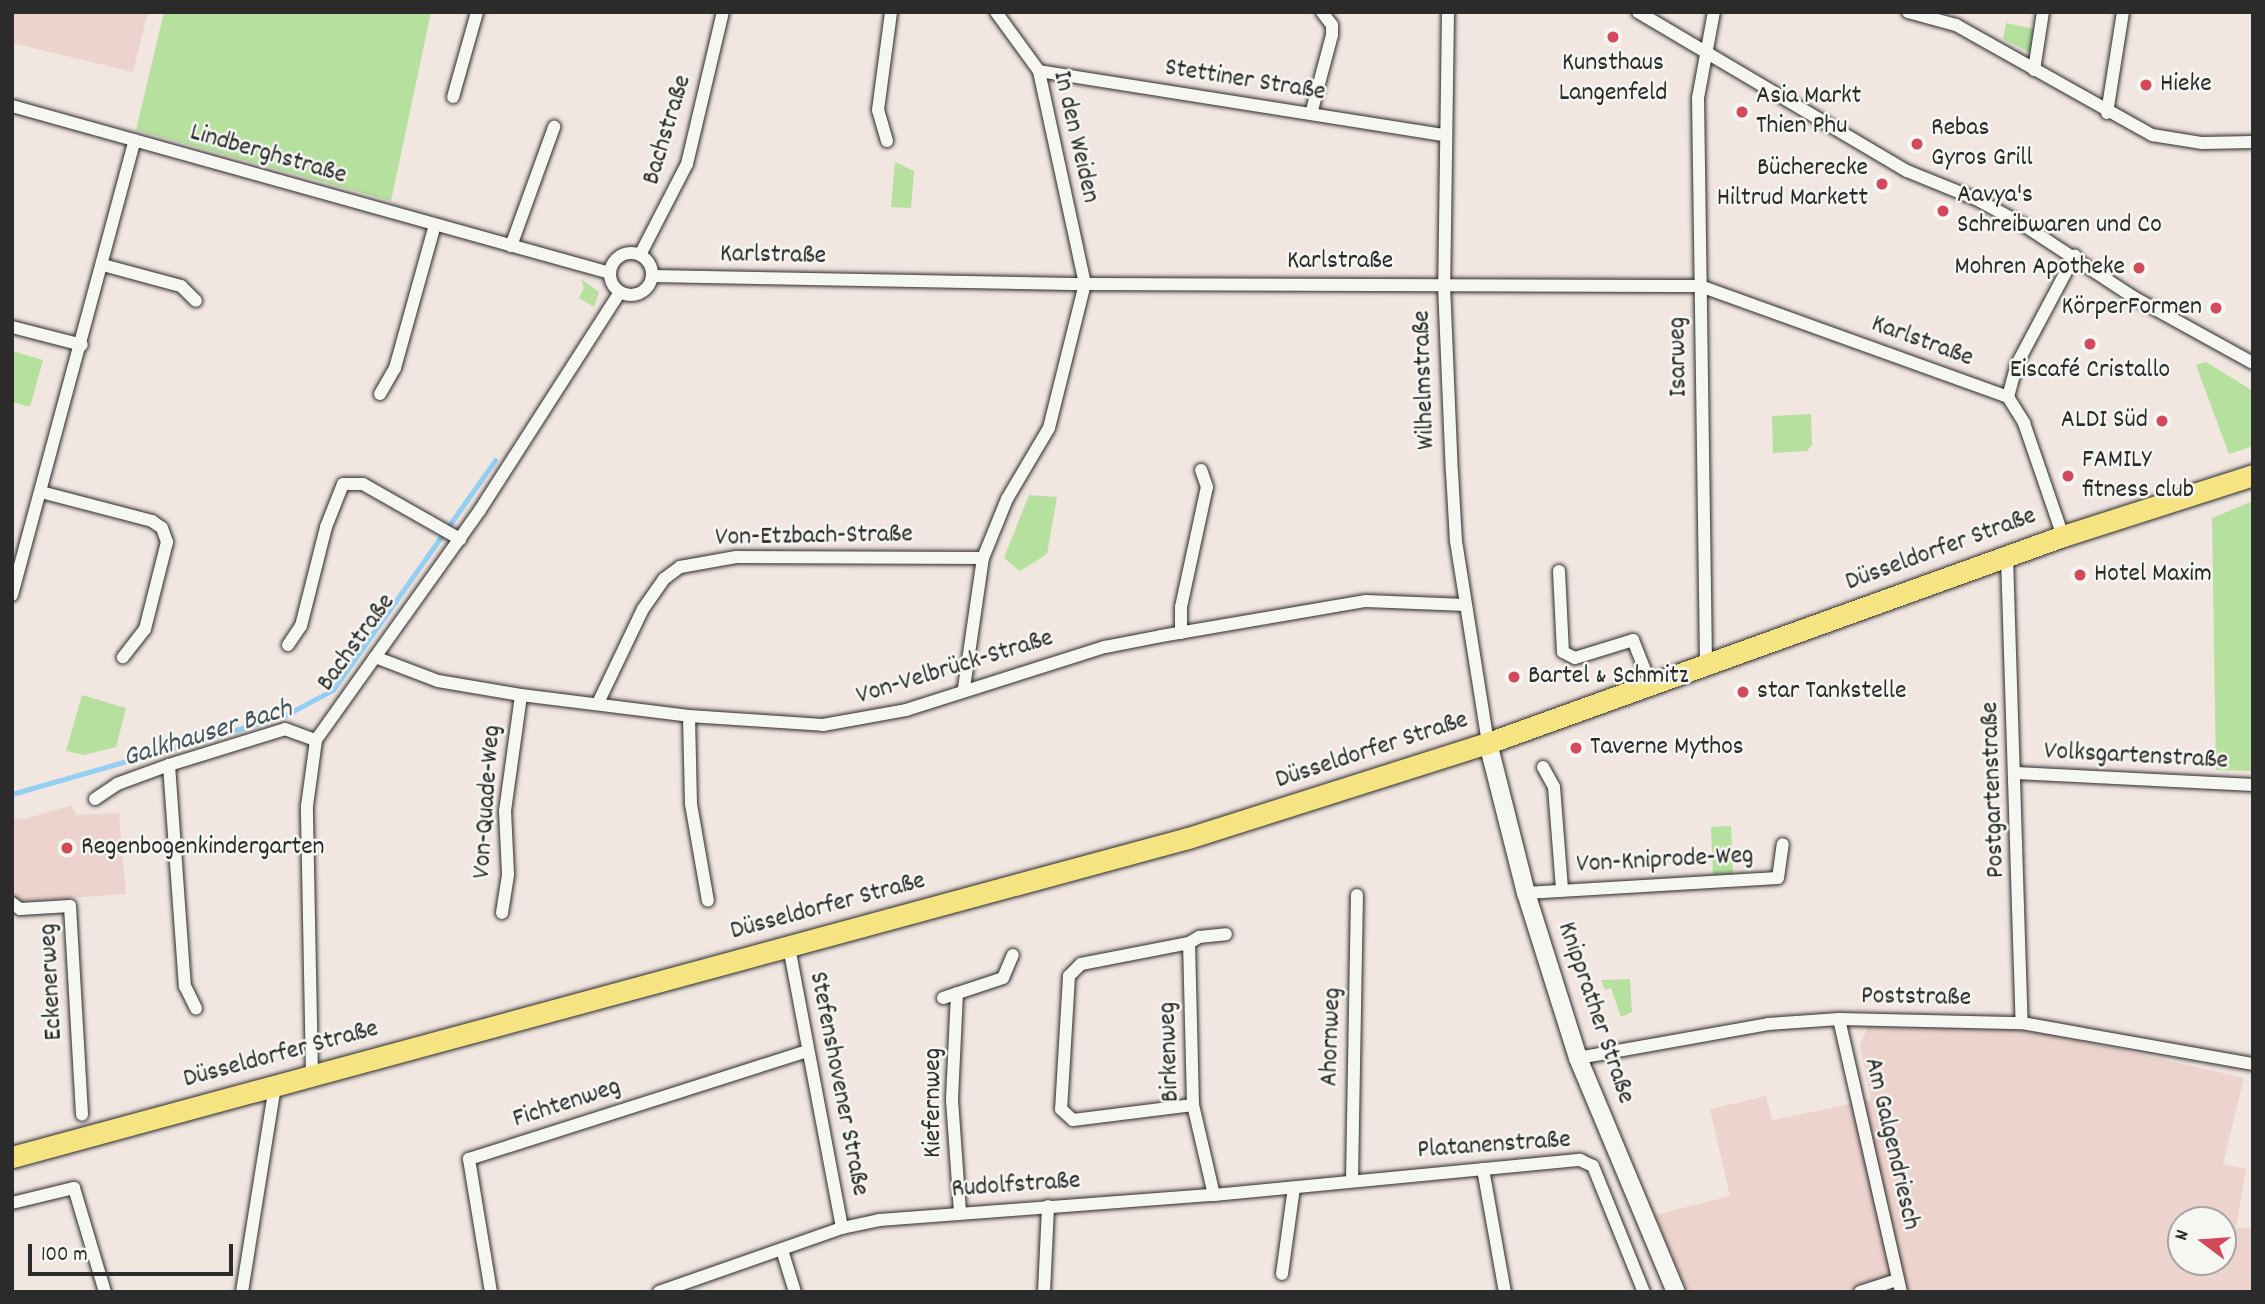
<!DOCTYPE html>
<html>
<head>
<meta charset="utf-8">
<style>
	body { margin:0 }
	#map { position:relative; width:2265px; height:1304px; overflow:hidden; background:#f2e6e1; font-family:Dekko,sans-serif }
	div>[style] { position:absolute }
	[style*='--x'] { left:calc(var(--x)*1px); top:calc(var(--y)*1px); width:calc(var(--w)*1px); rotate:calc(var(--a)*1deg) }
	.built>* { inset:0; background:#edd3cd }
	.green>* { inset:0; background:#b5e09e }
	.stream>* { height:4.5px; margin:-2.25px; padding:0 2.25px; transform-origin:2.25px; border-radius:2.25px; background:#93cef3 }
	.roads { filter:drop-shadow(0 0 2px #2b2b2b) drop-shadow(0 0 2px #2b2b2b) }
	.street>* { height:12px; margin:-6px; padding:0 6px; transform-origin:6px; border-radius:6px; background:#f6f6f2 }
	.street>.ring { margin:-6px; padding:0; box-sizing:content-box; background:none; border:12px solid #f6f6f2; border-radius:50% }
	.secondary>* { height:18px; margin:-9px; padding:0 9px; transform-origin:9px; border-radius:9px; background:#f6f6f2 }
	.primary>* { height:21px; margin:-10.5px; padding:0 10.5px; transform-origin:10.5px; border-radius:10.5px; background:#f6e381 }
	.dots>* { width:19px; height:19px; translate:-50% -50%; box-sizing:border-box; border:4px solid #f6f6f2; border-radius:50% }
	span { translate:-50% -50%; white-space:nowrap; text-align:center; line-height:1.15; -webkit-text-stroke:5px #f6f6f2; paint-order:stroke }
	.poi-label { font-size:26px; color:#2b2b2b }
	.left { translate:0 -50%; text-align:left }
	.right { translate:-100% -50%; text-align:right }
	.street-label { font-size:26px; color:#2b2b2b }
	.water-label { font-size:28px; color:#45545d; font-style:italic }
	.frame { position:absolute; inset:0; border:14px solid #2b2b2b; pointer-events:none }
	.north { position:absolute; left:2167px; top:1206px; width:70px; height:70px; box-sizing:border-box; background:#f6f6f2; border:2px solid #a5a5a2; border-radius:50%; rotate:286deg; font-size:19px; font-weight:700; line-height:28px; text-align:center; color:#2b2b2b }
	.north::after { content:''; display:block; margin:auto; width:24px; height:32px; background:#d1495b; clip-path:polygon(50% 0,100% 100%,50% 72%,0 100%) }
	.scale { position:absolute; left:28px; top:1244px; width:205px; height:32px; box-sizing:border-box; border:4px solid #2b2b2b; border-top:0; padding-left:9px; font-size:21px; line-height:24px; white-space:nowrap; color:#2b2b2b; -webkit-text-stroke:5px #f6f6f2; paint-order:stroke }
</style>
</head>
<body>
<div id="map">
	<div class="built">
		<div style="clip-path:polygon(12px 12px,148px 12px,133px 72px,12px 43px)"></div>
		<div style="clip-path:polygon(72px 805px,76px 815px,119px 813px,126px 894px,14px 902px,12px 818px,25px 819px)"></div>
		<div style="clip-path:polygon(evenodd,1868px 1026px,2021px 1027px,2244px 1078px,2223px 1164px,2246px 1169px,2236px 1228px,2253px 1228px,2253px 1292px,1688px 1292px,1655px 1215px,1730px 1196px,1710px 1109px,1766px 1096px,1772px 1120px,1871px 1100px,1860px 1045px,1868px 1026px,2181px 1220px,2223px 1220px,2223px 1262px,2181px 1262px,2181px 1220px)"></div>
	</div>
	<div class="green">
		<div style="clip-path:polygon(164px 12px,431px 12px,391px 201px,136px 130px)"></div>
		<div style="clip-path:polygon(2006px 23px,2034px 29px,2031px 53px,2003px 39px)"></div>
		<div style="clip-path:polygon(895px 162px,914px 171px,911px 208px,891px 207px)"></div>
		<div style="clip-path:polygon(581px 279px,599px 292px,594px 307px,579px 298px,584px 288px)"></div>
		<div style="clip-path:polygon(12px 351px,43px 360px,30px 407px,12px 402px)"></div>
		<div style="clip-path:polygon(2206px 362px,2253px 391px,2253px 446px,2229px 454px,2196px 365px)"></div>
		<div style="clip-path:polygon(1811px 414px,1812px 445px,1807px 451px,1773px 453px,1772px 416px)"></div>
		<div style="clip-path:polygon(1029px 495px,1057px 497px,1047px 554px,1020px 571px,1004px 558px)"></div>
		<div style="clip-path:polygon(2253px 501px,2253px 771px,2216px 770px,2212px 518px)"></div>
		<div style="clip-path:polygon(82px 695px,126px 708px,116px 747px,84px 755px,66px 751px)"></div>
		<div style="clip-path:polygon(1731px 826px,1733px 874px,1713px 875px,1711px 827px)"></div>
		<div style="clip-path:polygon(1630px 979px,1632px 1012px,1621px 1017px,1611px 988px,1605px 990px,1601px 980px)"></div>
	</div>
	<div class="stream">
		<div style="--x:12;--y:794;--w:283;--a:-16"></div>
		<div style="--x:284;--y:716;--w:55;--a:-28"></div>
		<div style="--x:333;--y:690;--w:281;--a:-54.8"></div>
	</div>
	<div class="roads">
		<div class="street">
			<div style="--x:1448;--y:12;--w:273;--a:90.8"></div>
			<div style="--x:1444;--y:285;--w:187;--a:87.6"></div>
			<div style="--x:1452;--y:472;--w:69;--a:86.7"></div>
			<div style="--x:1456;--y:541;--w:205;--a:81"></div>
			<div style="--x:1638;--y:12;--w:312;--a:30.6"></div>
			<div style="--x:1907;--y:171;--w:74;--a:22.1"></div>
			<div style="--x:1976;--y:199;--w:52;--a:28.5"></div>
			<div style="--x:2022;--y:224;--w:133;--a:33.3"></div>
			<div style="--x:2133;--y:297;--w:137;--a:28.8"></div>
			<div style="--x:1908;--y:12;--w:50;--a:15.2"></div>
			<div style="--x:1956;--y:25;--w:225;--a:29.3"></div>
			<div style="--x:2152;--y:135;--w:51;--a:9.1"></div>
			<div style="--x:2202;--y:143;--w:51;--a:-1.1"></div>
			<div style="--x:2034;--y:70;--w:59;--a:-81.2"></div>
			<div style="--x:1039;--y:71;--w:411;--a:9"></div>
			<div style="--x:453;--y:97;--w:88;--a:-74.2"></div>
			<div style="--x:12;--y:106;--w:621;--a:15.6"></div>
			<div style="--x:2107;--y:113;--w:102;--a:-81"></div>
			<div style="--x:1311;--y:114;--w:82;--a:-75.1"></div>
			<div style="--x:1332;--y:35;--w:10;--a:-90"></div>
			<div style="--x:1332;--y:25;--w:16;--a:-128"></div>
			<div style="--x:887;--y:141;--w:32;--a:-106"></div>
			<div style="--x:878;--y:110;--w:99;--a:-82.4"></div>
			<div style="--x:511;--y:246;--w:127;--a:-70.1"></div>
			<div class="ring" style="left:610px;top:253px;width:30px;height:30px"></div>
			<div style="--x:640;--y:255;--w:102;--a:-62.7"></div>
			<div style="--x:687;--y:164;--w:156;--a:-76.7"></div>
			<div style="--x:103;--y:265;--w:81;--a:15.1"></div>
			<div style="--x:181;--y:286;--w:21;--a:45"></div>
			<div style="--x:652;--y:276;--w:433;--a:1.1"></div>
			<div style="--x:1085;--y:284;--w:615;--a:0.19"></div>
			<div style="--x:1700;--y:286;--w:327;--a:19.8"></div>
			<div style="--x:2008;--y:397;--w:31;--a:58"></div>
			<div style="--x:2024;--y:423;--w:120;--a:71"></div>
			<div style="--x:12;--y:327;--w:72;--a:14.4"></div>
			<div style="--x:380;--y:394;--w:30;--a:-60"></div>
			<div style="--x:395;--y:368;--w:148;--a:-74.4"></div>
			<div style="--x:2008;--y:397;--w:34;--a:-75"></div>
			<div style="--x:2017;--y:364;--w:123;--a:-62"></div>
			<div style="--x:41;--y:492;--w:115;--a:14.6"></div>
			<div style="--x:152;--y:521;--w:12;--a:35"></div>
			<div style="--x:162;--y:528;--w:15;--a:70"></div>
			<div style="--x:167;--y:542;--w:90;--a:104.2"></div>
			<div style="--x:145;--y:629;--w:36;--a:128"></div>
			<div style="--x:2007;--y:557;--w:466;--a:88.2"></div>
			<div style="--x:1559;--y:571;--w:81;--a:87.2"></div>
			<div style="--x:1563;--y:652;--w:13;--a:27"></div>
			<div style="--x:1575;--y:658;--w:61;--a:-17.2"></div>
			<div style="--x:1633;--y:640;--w:46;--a:68.4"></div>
			<div style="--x:12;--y:595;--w:471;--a:-74.9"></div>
			<div style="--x:1181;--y:633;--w:26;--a:-90"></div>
			<div style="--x:1181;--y:607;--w:123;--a:-77.8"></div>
			<div style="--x:1207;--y:487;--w:18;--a:-109"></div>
			<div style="--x:288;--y:645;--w:23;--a:-56"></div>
			<div style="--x:301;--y:626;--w:102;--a:-75.8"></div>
			<div style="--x:326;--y:527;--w:46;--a:-68.4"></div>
			<div style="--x:343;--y:484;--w:20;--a:0"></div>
			<div style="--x:363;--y:484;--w:112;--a:29.6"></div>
			<div style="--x:375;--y:657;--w:67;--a:20.9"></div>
			<div style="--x:438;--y:681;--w:84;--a:9.6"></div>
			<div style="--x:521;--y:695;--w:169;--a:7.1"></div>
			<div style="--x:689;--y:716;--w:134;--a:3.8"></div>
			<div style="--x:823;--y:725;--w:84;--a:-10.2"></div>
			<div style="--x:906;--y:710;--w:209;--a:-17.6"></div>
			<div style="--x:1105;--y:647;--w:57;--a:-11.1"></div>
			<div style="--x:1161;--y:636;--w:208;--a:-9.7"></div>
			<div style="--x:1366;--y:601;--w:100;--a:2.3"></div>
			<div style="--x:1706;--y:662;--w:564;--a:-90.81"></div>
			<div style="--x:1698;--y:98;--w:87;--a:-79.5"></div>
			<div style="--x:964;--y:688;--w:131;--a:-81.7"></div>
			<div style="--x:983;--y:558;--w:64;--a:-67.9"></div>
			<div style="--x:1007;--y:499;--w:82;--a:-59.4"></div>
			<div style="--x:1049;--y:428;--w:148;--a:-76"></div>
			<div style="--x:1085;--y:284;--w:218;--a:-102.2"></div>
			<div style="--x:1039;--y:71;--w:73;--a:-126.1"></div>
			<div style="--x:598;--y:703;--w:104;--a:-64.4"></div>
			<div style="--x:643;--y:609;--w:37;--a:-55"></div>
			<div style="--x:664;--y:579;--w:20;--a:-37"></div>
			<div style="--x:680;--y:567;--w:57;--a:-10.1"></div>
			<div style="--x:736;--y:557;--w:247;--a:0.2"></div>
			<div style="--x:689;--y:716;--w:88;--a:88.7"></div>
			<div style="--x:691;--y:804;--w:98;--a:80.1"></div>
			<div style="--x:169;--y:765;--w:222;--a:85.9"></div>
			<div style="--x:185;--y:986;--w:25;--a:64"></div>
			<div style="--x:1543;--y:767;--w:23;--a:61"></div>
			<div style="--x:1554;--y:787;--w:102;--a:85.5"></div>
			<div style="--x:2017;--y:773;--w:236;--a:2.9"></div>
			<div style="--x:95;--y:799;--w:27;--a:-34"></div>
			<div style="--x:117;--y:784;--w:55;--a:-20.1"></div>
			<div style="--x:169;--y:765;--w:121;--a:-17.2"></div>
			<div style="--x:285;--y:729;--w:33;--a:20"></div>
			<div style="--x:1526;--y:893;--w:252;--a:-3.4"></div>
			<div style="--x:1778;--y:878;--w:34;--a:-82"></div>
			<div style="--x:12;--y:903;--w:10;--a:37"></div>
			<div style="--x:20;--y:909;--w:50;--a:-3.4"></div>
			<div style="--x:70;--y:906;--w:209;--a:86.7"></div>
			<div style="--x:502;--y:913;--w:39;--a:-81"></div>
			<div style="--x:508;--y:874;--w:63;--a:-92.7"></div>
			<div style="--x:505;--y:811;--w:117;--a:-82.1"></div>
			<div style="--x:1189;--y:943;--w:110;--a:169"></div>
			<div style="--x:1081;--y:964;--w:17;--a:135"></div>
			<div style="--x:1069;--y:976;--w:133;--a:93.4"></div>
			<div style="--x:1061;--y:1109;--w:16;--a:43"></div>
			<div style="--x:1073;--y:1120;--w:121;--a:-7.1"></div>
			<div style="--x:789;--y:947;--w:286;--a:79.3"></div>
			<div style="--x:957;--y:993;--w:107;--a:92.7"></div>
			<div style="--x:952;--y:1100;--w:112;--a:85.9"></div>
			<div style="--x:943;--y:998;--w:63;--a:-18.4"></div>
			<div style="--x:1003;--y:978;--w:25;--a:-67"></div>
			<div style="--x:1839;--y:1019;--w:280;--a:77.2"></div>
			<div style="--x:1578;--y:1058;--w:193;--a:-10.1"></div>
			<div style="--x:1768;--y:1024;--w:71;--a:-4"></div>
			<div style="--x:1839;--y:1019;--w:183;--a:1.3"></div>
			<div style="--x:2022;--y:1023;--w:235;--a:10.1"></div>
			<div style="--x:312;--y:1075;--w:269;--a:-91.1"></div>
			<div style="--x:307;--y:806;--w:67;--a:-82.2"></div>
			<div style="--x:316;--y:740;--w:282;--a:-54.5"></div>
			<div style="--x:480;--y:510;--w:259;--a:-57.3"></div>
			<div style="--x:1483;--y:1169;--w:125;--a:79.9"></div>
			<div style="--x:1352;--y:1180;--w:285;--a:-89"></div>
			<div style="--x:1214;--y:1195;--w:92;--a:-103.1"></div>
			<div style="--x:1193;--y:1105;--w:162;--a:-91.4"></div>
			<div style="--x:1189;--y:943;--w:12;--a:-31"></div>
			<div style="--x:1199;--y:937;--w:27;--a:-6"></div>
			<div style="--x:12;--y:1203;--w:64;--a:-13.6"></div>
			<div style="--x:74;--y:1188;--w:109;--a:73.4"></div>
			<div style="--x:782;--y:1250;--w:44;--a:72.8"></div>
			<div style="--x:1282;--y:1274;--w:87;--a:-82.1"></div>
			<div style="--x:242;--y:1292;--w:210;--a:-80.9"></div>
			<div style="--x:491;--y:1292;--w:135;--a:-99.4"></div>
			<div style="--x:469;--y:1159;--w:356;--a:-17.7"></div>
			<div style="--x:659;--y:1292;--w:194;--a:-19.3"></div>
			<div style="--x:842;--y:1228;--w:38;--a:-12"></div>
			<div style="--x:879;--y:1220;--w:336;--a:-4.3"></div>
			<div style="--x:1214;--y:1195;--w:368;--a:-5.5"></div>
			<div style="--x:1580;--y:1160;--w:14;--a:25"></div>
			<div style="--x:1593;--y:1166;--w:136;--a:68"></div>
			<div style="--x:1044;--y:1292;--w:86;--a:-87.3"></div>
			<div style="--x:1860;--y:1292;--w:40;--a:-18"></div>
		</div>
		<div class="secondary">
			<div style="--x:1488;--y:743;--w:155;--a:75.8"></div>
			<div style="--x:1526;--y:893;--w:173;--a:72.5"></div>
			<div style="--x:1578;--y:1058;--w:254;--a:67.3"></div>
		</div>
		<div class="primary">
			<div style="--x:12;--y:1157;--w:1218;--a:-15.18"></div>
			<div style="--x:1188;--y:838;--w:315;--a:-17.6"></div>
			<div style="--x:1488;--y:743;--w:611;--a:-19.8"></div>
			<div style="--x:2063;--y:536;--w:200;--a:-17.8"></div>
		</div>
	</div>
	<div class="dots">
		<div style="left:1613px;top:37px;background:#d1495b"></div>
		<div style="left:2146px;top:85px;background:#d1495b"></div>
		<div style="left:1742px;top:112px;background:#d1495b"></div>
		<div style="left:1917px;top:144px;background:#d1495b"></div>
		<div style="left:1882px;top:184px;background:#d1495b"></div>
		<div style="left:1943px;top:211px;background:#d1495b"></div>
		<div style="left:2139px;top:268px;background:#d1495b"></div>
		<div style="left:2216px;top:308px;background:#d1495b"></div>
		<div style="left:2090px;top:344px;background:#d1495b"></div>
		<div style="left:2162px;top:421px;background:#d1495b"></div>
		<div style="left:2068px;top:476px;background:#d1495b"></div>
		<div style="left:2080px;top:575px;background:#d1495b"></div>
		<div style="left:1514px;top:677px;background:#d1495b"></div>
		<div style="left:1743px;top:692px;background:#d1495b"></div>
		<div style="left:1576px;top:748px;background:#d1495b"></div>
		<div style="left:67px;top:848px;background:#d1495b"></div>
	</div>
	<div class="poi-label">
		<span style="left:1613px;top:79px">Kunsthaus<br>Langenfeld</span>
		<span class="left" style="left:2160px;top:85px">Hieke</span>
		<span class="left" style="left:1756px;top:112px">Asia Markt<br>Thien Phu</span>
		<span class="left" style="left:1931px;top:144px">Rebas<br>Gyros Grill</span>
		<span class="right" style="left:1868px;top:184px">Bücherecke<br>Hiltrud Markett</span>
		<span class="left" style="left:1957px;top:211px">Aavya's<br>Schreibwaren und Co</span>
		<span class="right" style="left:2125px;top:268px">Mohren Apotheke</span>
		<span class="right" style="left:2202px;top:308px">KörperFormen</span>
		<span style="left:2090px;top:371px">Eiscafé Cristallo</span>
		<span class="right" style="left:2148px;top:421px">ALDI Süd</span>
		<span class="left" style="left:2082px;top:476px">FAMILY<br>fitness club</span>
		<span class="left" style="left:2094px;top:575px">Hotel Maxim</span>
		<span class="left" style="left:1528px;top:677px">Bartel &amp; Schmitz</span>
		<span class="left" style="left:1757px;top:692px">star Tankstelle</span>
		<span class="left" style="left:1590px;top:748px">Taverne Mythos</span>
		<span class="left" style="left:81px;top:848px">Regenbogenkindergarten</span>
	</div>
	<div class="street-label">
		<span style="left:1245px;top:81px;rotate:9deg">Stettiner Straße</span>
		<span style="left:668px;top:130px;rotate:-73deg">Bachstraße</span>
		<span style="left:1075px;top:137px;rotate:77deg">In den Weiden</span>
		<span style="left:268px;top:155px;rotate:16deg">Lindberghstraße</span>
		<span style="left:773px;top:256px;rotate:1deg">Karlstraße</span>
		<span style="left:1340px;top:262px">Karlstraße</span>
		<span style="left:1922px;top:342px;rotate:20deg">Karlstraße</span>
		<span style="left:1679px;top:357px;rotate:-91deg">Isarweg</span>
		<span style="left:1425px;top:380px;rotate:-92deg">Wilhelmstraße</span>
		<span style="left:814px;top:537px;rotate:-1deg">Von-Etzbach-Straße</span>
		<span style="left:1941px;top:550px;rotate:-20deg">Düsseldorfer Straße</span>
		<span style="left:357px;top:643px;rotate:-54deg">Bachstraße</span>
		<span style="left:955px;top:668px;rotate:-17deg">Von-Velbrück-Straße</span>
		<span style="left:1372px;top:751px;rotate:-18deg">Düsseldorfer Straße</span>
		<span style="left:2136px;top:757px;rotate:3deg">Volksgartenstraße</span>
		<span style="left:1994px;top:790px;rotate:-92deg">Postgartenstraße</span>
		<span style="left:488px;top:802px;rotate:-86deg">Von-Quade-Weg</span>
		<span style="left:1665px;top:861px;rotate:-3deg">Von-Kniprode-Weg</span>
		<span style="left:828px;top:907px;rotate:-15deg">Düsseldorfer Straße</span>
		<span style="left:52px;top:982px;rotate:-93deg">Eckenerweg</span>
		<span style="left:1916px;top:998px;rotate:1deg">Poststraße</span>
		<span style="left:1595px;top:1013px;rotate:71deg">Knipprather Straße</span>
		<span style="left:1332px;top:1037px;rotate:-88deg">Ahornweg</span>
		<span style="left:1170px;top:1052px;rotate:-92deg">Birkenweg</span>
		<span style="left:281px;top:1055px;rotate:-15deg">Düsseldorfer Straße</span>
		<span style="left:838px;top:1084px;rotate:79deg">Stefenshovener Straße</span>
		<span style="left:934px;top:1103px;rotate:-90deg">Kiefernweg</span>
		<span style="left:567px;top:1104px;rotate:-18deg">Fichtenweg</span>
		<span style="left:1891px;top:1144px;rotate:77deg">Am Galgendriesch</span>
		<span style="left:1494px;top:1146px;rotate:-4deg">Platanenstraße</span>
		<span style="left:1016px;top:1186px;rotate:-4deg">Rudolfstraße</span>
	</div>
	<div class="water-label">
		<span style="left:208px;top:735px;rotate:-17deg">Galkhauser Bach</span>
	</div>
	<div class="frame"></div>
	<div class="north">N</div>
	<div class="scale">100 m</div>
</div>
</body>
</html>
